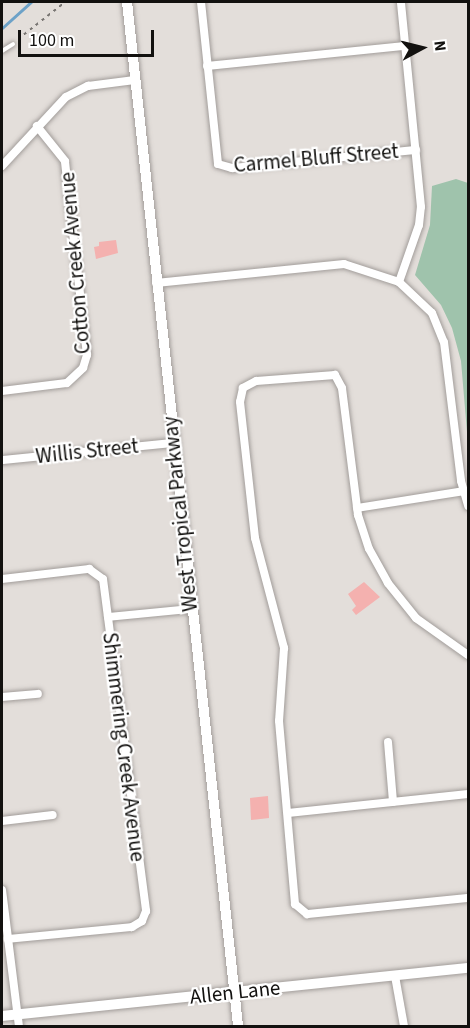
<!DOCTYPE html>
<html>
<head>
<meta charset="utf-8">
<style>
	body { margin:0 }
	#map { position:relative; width:470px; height:1028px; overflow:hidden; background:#e3deda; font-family:"Source Sans 3",sans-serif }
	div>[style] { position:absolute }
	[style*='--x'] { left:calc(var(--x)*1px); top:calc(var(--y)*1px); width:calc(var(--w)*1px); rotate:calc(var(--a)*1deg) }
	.green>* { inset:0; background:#9fc3ac }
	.stream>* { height:3px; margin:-1.5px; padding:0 1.5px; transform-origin:1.5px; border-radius:1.5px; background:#6da2c8 }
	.building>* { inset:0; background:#f4b1af }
	.path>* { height:1.5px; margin-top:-0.75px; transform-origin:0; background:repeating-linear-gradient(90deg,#787572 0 3px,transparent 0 7.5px) }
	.roads { filter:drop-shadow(0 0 2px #a29d9a) drop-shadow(0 0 2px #a29d9a) }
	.service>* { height:4px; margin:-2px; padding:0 2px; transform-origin:2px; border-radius:2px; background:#fff }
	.minor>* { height:8px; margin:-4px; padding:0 4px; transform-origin:4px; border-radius:4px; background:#fff }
	.secondary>* { height:10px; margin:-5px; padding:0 5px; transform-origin:5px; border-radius:5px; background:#fff }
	span { translate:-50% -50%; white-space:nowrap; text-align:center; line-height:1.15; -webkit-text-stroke:4.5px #fff; paint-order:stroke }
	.street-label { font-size:21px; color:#12110f }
	.frame { position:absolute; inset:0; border:3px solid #12110f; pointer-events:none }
	.north { position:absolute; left:392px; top:18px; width:60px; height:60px; -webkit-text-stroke:4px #fff; paint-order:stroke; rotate:83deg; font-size:16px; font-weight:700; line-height:24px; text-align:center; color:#12110f }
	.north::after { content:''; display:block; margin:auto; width:21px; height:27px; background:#12110f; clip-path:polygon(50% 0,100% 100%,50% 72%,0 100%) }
	.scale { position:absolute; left:18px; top:30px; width:136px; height:27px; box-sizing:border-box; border:3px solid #12110f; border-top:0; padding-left:8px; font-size:18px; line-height:21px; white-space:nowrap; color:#12110f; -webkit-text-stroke:4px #fff; paint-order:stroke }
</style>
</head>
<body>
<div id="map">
	<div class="green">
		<div style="clip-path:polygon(456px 179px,468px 183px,468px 444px,461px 361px,452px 328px,441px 305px,415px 275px,430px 225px,432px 186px)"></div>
	</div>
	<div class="stream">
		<div style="--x:2;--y:28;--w:39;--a:-42"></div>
	</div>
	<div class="building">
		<div style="clip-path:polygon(116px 240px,118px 253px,96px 259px,94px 247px,99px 246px,99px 242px)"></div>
		<div style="clip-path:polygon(364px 582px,380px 597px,356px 615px,352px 610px,356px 606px,348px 594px)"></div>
		<div style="clip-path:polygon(268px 796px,269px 818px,251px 820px,250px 798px)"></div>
	</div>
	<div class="path">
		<div style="--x:18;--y:39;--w:60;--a:-38.2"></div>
	</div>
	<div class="roads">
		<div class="service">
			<div style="--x:2;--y:51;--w:13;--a:-32"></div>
		</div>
		<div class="minor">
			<div style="--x:201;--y:2;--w:163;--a:84"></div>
			<div style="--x:218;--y:164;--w:15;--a:16"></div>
			<div style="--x:232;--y:168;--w:185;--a:-5.6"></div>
			<div style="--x:207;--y:66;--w:199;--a:-5.8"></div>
			<div style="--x:2;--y:166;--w:94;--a:-47.2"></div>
			<div style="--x:66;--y:97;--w:25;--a:-27"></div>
			<div style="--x:88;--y:86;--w:47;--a:-7.3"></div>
			<div style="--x:399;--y:282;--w:60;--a:-70.7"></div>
			<div style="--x:419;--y:225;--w:18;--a:-84"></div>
			<div style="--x:421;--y:207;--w:206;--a:-95.6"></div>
			<div style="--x:156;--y:283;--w:189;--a:-5.8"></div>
			<div style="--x:344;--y:264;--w:58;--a:18.1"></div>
			<div style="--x:399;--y:282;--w:45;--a:43.2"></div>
			<div style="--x:432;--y:313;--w:31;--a:68"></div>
			<div style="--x:444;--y:342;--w:140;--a:83"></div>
			<div style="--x:461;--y:481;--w:26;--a:74"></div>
			<div style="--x:2;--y:391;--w:65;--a:-7"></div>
			<div style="--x:67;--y:383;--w:22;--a:-43"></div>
			<div style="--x:83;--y:368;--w:14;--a:-73"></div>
			<div style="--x:87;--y:355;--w:195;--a:-96.5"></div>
			<div style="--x:65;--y:161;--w:45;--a:-128.7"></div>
			<div style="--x:2;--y:460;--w:172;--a:-5.7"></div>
			<div style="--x:357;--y:508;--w:108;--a:-9"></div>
			<div style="--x:2;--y:579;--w:88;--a:-6.6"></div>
			<div style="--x:89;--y:569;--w:17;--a:36"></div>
			<div style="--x:103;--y:579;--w:335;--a:82.6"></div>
			<div style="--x:146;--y:911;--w:11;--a:112"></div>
			<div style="--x:142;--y:921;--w:12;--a:149"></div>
			<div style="--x:132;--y:927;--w:125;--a:174.5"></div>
			<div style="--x:108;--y:617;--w:82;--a:-5.6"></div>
			<div style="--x:468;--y:655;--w:64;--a:-144.6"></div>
			<div style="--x:416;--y:618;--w:45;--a:-128.7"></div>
			<div style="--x:388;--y:583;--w:39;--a:-119"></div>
			<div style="--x:369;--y:549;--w:36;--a:-108"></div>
			<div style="--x:358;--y:515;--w:128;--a:-97.2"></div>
			<div style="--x:342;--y:388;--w:15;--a:-118"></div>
			<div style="--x:335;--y:375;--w:79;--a:175.7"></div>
			<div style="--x:256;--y:381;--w:15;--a:152"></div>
			<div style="--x:243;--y:388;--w:14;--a:102"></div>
			<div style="--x:240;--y:402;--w:137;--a:83.7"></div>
			<div style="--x:255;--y:538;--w:114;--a:75.2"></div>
			<div style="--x:284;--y:648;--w:73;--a:93.9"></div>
			<div style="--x:279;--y:721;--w:184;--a:85"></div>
			<div style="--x:295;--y:904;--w:16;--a:40"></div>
			<div style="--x:307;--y:914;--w:162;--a:-5.7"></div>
			<div style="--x:2;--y:697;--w:36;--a:-5"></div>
			<div style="--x:388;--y:742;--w:60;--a:85.2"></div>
			<div style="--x:288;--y:813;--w:181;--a:-6"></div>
			<div style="--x:2;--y:821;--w:51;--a:-6.7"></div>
			<div style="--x:2;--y:890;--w:137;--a:82.9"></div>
			<div style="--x:395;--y:976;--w:51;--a:79.8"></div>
		</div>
		<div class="secondary">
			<div style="--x:127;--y:2;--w:1030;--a:83.81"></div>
			<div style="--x:2;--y:1016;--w:468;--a:-5.9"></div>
		</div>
	</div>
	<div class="street-label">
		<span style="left:316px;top:158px;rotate:-5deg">Carmel Bluff Street</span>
		<span style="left:75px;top:263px;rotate:-95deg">Cotton Creek Avenue</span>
		<span style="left:87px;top:451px;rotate:-6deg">Willis Street</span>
		<span style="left:180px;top:514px;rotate:-96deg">West Tropical Parkway</span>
		<span style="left:124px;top:747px;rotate:83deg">Shimmering Creek Avenue</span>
		<span style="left:235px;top:992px;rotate:-6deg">Allen Lane</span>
	</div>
	<div class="frame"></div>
	<div class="north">N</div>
	<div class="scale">100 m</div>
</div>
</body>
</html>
